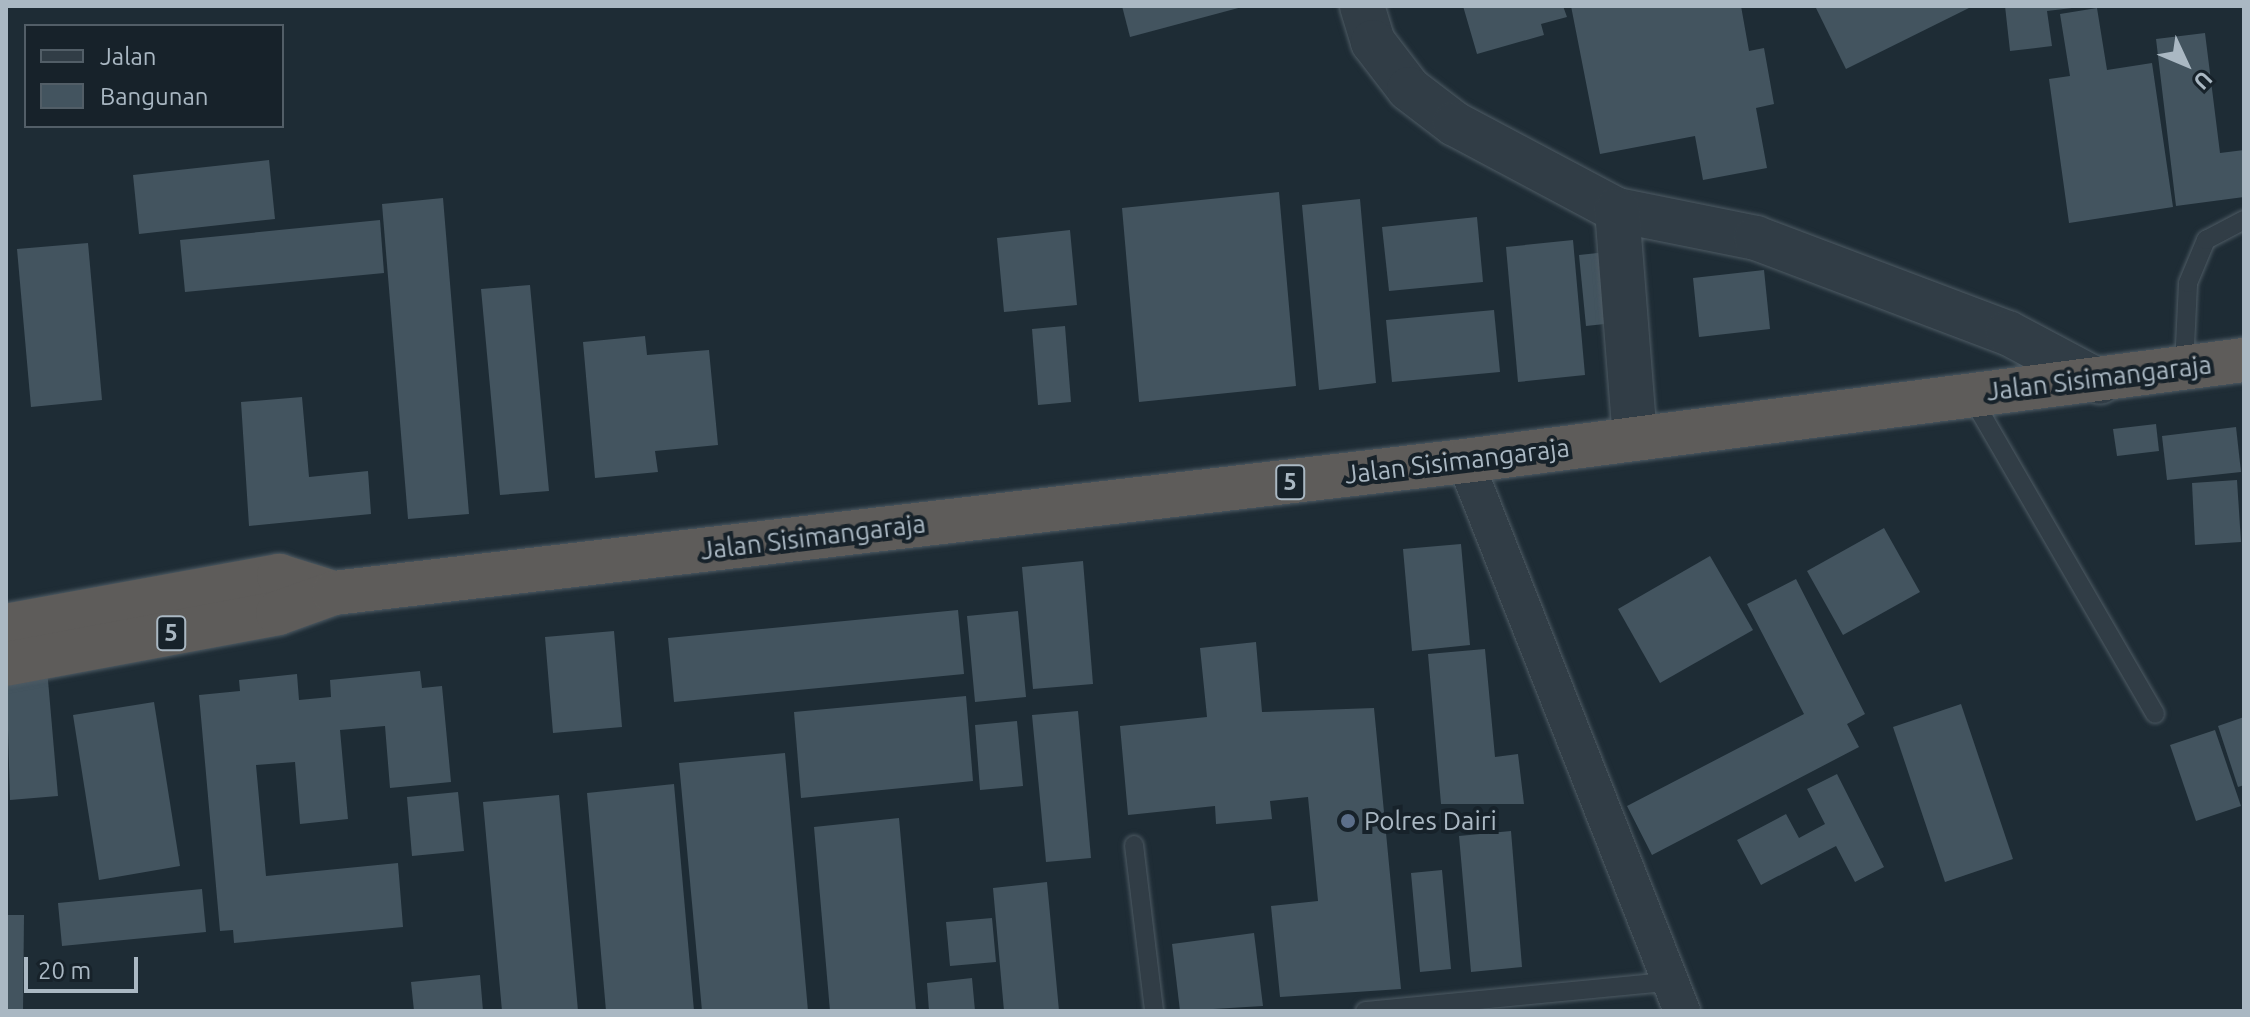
<!DOCTYPE html>
<html>
<head>
<meta charset="utf-8">
<style>
	body { margin:0 }
	#map { position:relative; width:2250px; height:1017px; overflow:hidden; background:#1e2c35; font-family:Ubuntu,sans-serif }
	div>[style] { position:absolute }
	[style*='--x'] { left:calc(var(--x)*1px); top:calc(var(--y)*1px); width:calc(var(--w)*1px); rotate:calc(var(--a)*1deg) }
	.building>* { inset:0; background:#43545f }
	.roads { filter:drop-shadow(0 0 2px #4e5b64) drop-shadow(0 0 2px #4e5b64) }
	.service>* { height:18px; margin:-9px; padding:0 9px; transform-origin:9px; border-radius:9px; background:#313d46 }
	.minor>* { height:36px; margin:-18px; padding:0 18px; transform-origin:18px; border-radius:18px; background:#313d46 }
	.tertiary>* { height:44px; margin:-22px; padding:0 22px; transform-origin:22px; border-radius:22px; background:#313d46 }
	.trunk>* { height:44px; margin:-22px; padding:0 22px; transform-origin:22px; border-radius:22px; background:#5e5c5a }
	.dots>* { width:22px; height:22px; translate:-50% -50%; box-sizing:border-box; border:4px solid #17222a; border-radius:50% }
	span { translate:-50% -50%; white-space:nowrap; text-align:center; line-height:1.15; -webkit-text-stroke:8px #17222a; paint-order:stroke }
	.shield-label span { padding:2px 6px; background:#17222a; border:2px solid; border-radius:6px; -webkit-text-stroke-width:0 }
	.shield-label { font-size:24px; color:#aab8c3; font-weight:700 }
	.street-label { font-size:26px; color:#aab8c3 }
	.poi-label { font-size:26px; color:#aab8c3 }
	.left { translate:0 -50%; text-align:left }
	.frame { position:absolute; inset:0; border:8px solid #aab8c3; pointer-events:none }
	.legend { position:absolute; left:24px; top:24px; width:260px; height:104px; box-sizing:border-box; background:#17222a; border:2px solid #525e67; margin:0; padding:10px 14px; list-style:none; font-size:24px; color:#aab8c3 }
	.legend li { display:flex; align-items:center; gap:16px; height:40px }
	.legend b { width:40px; border:2px solid #525e67 }
	.north { position:absolute; left:2146px; top:24px; width:80px; height:80px; -webkit-text-stroke:6px #17222a; paint-order:stroke; rotate:134deg; font-size:22px; font-weight:700; line-height:32px; text-align:center; color:#aab8c3 }
	.north::after { content:''; display:block; margin:auto; width:28px; height:36px; background:#aab8c3; clip-path:polygon(50% 0,100% 100%,50% 72%,0 100%) }
	.scale { position:absolute; left:24px; top:957px; width:114px; height:36px; box-sizing:border-box; border:4px solid #aab8c3; border-top:0; padding-left:10px; font-size:24px; line-height:28px; white-space:nowrap; color:#aab8c3; -webkit-text-stroke:6px #17222a; paint-order:stroke }
</style>
</head>
<body>
<div id="map">
	<div class="building">
		<div style="clip-path:polygon(1122px 6px,1242px 6px,1242px 7px,1130px 37px)"></div>
		<div style="clip-path:polygon(1463px 6px,1563px 6px,1567px 17px,1541px 24px,1544px 35px,1477px 54px)"></div>
		<div style="clip-path:polygon(1571px 6px,1741px 6px,1749px 51px,1764px 48px,1774px 104px,1756px 108px,1767px 168px,1703px 180px,1695px 136px,1600px 154px)"></div>
		<div style="clip-path:polygon(1815px 6px,1973px 6px,1846px 69px)"></div>
		<div style="clip-path:polygon(2005px 6px,2072px 6px,2072px 8px,2047px 11px,2052px 46px,2010px 51px)"></div>
		<div style="clip-path:polygon(2097px 8px,2107px 70px,2152px 63px,2173px 207px,2069px 223px,2049px 79px,2070px 76px,2060px 14px)"></div>
		<div style="clip-path:polygon(2205px 33px,2220px 153px,2244px 150px,2244px 197px,2176px 206px,2156px 39px)"></div>
		<div style="clip-path:polygon(269px 160px,275px 219px,139px 234px,133px 175px)"></div>
		<div style="clip-path:polygon(1279px 192px,1296px 386px,1139px 402px,1122px 208px)"></div>
		<div style="clip-path:polygon(443px 198px,469px 514px,408px 519px,382px 204px)"></div>
		<div style="clip-path:polygon(1360px 199px,1376px 383px,1319px 390px,1302px 205px)"></div>
		<div style="clip-path:polygon(1477px 217px,1483px 282px,1389px 291px,1382px 227px)"></div>
		<div style="clip-path:polygon(380px 220px,384px 273px,185px 292px,180px 240px)"></div>
		<div style="clip-path:polygon(1070px 230px,1077px 305px,1004px 312px,997px 238px)"></div>
		<div style="clip-path:polygon(1573px 240px,1585px 375px,1518px 382px,1506px 247px)"></div>
		<div style="clip-path:polygon(88px 243px,102px 400px,31px 407px,17px 249px)"></div>
		<div style="clip-path:polygon(1607px 252px,1614px 323px,1586px 326px,1579px 255px)"></div>
		<div style="clip-path:polygon(1764px 270px,1770px 329px,1699px 337px,1693px 278px)"></div>
		<div style="clip-path:polygon(530px 285px,549px 491px,500px 495px,481px 289px)"></div>
		<div style="clip-path:polygon(1494px 310px,1500px 372px,1392px 382px,1386px 320px)"></div>
		<div style="clip-path:polygon(1065px 326px,1071px 402px,1038px 405px,1032px 329px)"></div>
		<div style="clip-path:polygon(645px 336px,647px 355px,709px 350px,718px 445px,655px 451px,658px 472px,595px 478px,583px 342px)"></div>
		<div style="clip-path:polygon(302px 397px,309px 477px,368px 471px,371px 514px,249px 526px,241px 402px)"></div>
		<div style="clip-path:polygon(2156px 424px,2159px 451px,2117px 456px,2113px 429px)"></div>
		<div style="clip-path:polygon(2236px 427px,2241px 472px,2167px 480px,2162px 436px)"></div>
		<div style="clip-path:polygon(2237px 480px,2241px 542px,2195px 545px,2192px 483px)"></div>
		<div style="clip-path:polygon(1884px 528px,1920px 592px,1843px 635px,1807px 571px)"></div>
		<div style="clip-path:polygon(1461px 544px,1470px 645px,1412px 651px,1403px 549px)"></div>
		<div style="clip-path:polygon(1710px 556px,1753px 630px,1660px 683px,1618px 609px)"></div>
		<div style="clip-path:polygon(1083px 561px,1093px 684px,1033px 689px,1022px 567px)"></div>
		<div style="clip-path:polygon(1796px 579px,1865px 714px,1847px 724px,1859px 747px,1652px 855px,1627px 806px,1804px 714px,1747px 604px)"></div>
		<div style="clip-path:polygon(958px 610px,964px 674px,674px 702px,668px 638px)"></div>
		<div style="clip-path:polygon(1018px 611px,1026px 697px,975px 702px,967px 616px)"></div>
		<div style="clip-path:polygon(614px 631px,622px 727px,553px 733px,545px 637px)"></div>
		<div style="clip-path:polygon(1256px 642px,1262px 712px,1374px 708px,1401px 989px,1280px 997px,1271px 906px,1318px 901px,1308px 797px,1270px 801px,1272px 819px,1216px 824px,1215px 806px,1128px 815px,1120px 726px,1207px 717px,1200px 648px)"></div>
		<div style="clip-path:polygon(1485px 649px,1495px 757px,1518px 754px,1524px 804px,1441px 804px,1428px 654px)"></div>
		<div style="clip-path:polygon(46px 657px,58px 796px,10px 800px,6px 660px)"></div>
		<div style="clip-path:polygon(420px 671px,422px 688px,442px 686px,451px 782px,390px 788px,385px 726px,340px 730px,348px 819px,300px 824px,295px 762px,256px 765px,266px 876px,398px 863px,403px 927px,234px 943px,233px 930px,220px 931px,199px 695px,240px 691px,239px 680px,297px 674px,299px 700px,331px 697px,330px 680px)"></div>
		<div style="clip-path:polygon(966px 696px,973px 781px,801px 798px,794px 712px)"></div>
		<div style="clip-path:polygon(154px 702px,180px 866px,99px 880px,73px 715px)"></div>
		<div style="clip-path:polygon(1961px 704px,2013px 859px,1945px 882px,1893px 727px)"></div>
		<div style="clip-path:polygon(1078px 711px,1091px 858px,1046px 862px,1032px 715px)"></div>
		<div style="clip-path:polygon(2244px 717px,2244px 785px,2238px 787px,2218px 726px)"></div>
		<div style="clip-path:polygon(1017px 721px,1023px 786px,980px 790px,975px 725px)"></div>
		<div style="clip-path:polygon(2215px 730px,2241px 806px,2196px 821px,2170px 745px)"></div>
		<div style="clip-path:polygon(785px 753px,808px 1011px,702px 1011px,679px 763px)"></div>
		<div style="clip-path:polygon(1837px 774px,1884px 867px,1855px 882px,1836px 846px,1761px 885px,1737px 840px,1786px 814px,1799px 838px,1825px 824px,1807px 789px)"></div>
		<div style="clip-path:polygon(674px 784px,694px 1011px,606px 1011px,587px 793px)"></div>
		<div style="clip-path:polygon(458px 792px,464px 851px,412px 856px,407px 797px)"></div>
		<div style="clip-path:polygon(559px 795px,578px 1011px,502px 1011px,483px 802px)"></div>
		<div style="clip-path:polygon(899px 818px,916px 1011px,830px 1011px,814px 827px)"></div>
		<div style="clip-path:polygon(1511px 831px,1522px 967px,1471px 972px,1459px 836px)"></div>
		<div style="clip-path:polygon(1442px 870px,1451px 969px,1420px 972px,1411px 873px)"></div>
		<div style="clip-path:polygon(1047px 882px,1059px 1011px,1004px 1011px,993px 888px)"></div>
		<div style="clip-path:polygon(202px 889px,206px 932px,62px 946px,58px 903px)"></div>
		<div style="clip-path:polygon(6px 915px,24px 915px,23px 1011px,6px 1011px)"></div>
		<div style="clip-path:polygon(992px 918px,996px 962px,950px 966px,946px 922px)"></div>
		<div style="clip-path:polygon(1254px 933px,1263px 1006px,1180px 1011px,1172px 944px)"></div>
		<div style="clip-path:polygon(480px 975px,483px 1011px,414px 1011px,411px 982px)"></div>
		<div style="clip-path:polygon(972px 978px,975px 1011px,929px 1011px,927px 983px)"></div>
	</div>
	<div class="roads">
		<div class="service">
			<div style="--x:2184;--y:366;--w:83;--a:-87.2"></div>
			<div style="--x:2188;--y:283;--w:47;--a:-67.3"></div>
			<div style="--x:2206;--y:240;--w:43;--a:-27.8"></div>
			<div style="--x:1972;--y:398;--w:365;--a:59.9"></div>
			<div style="--x:1134;--y:845;--w:167;--a:83.1"></div>
			<div style="--x:1365;--y:1011;--w:311;--a:-5.5"></div>
		</div>
		<div class="minor">
			<div style="--x:1465;--y:461;--w:591;--a:68.47"></div>
		</div>
		<div class="tertiary">
			<div style="--x:1362;--y:6;--w:38;--a:73"></div>
			<div style="--x:1373;--y:42;--w:59;--a:52.5"></div>
			<div style="--x:1409;--y:89;--w:58;--a:37.3"></div>
			<div style="--x:1455;--y:124;--w:183;--a:28"></div>
			<div style="--x:1617;--y:210;--w:142;--a:11.4"></div>
			<div style="--x:1756;--y:238;--w:269;--a:20.7"></div>
			<div style="--x:2008;--y:333;--w:104;--a:28"></div>
			<div style="--x:1617;--y:210;--w:229;--a:85.5"></div>
		</div>
		<div class="trunk">
			<div style="--x:6;--y:626;--w:278;--a:-10.4"></div>
			<div style="--x:279;--y:576;--w:58;--a:17.2"></div>
			<div style="--x:6;--y:664;--w:277;--a:-10.6"></div>
			<div style="--x:278;--y:613;--w:59;--a:-19.7"></div>
			<div style="--x:334;--y:593;--w:1139;--a:-6.66"></div>
			<div style="--x:1465;--y:461;--w:786;--a:-7.39"></div>
		</div>
	</div>
	<div class="dots">
		<div style="left:1348px;top:821px;background:#5c6f8a"></div>
	</div>
	<div class="shield-label">
		<span style="left:1290px;top:482px">5</span>
		<span style="left:171px;top:633px">5</span>
	</div>
	<div class="street-label">
		<span style="left:2099px;top:378px;rotate:-7deg">Jalan Sisimangaraja</span>
		<span style="left:1457px;top:461px;rotate:-7deg">Jalan Sisimangaraja</span>
		<span style="left:813px;top:537px;rotate:-7deg">Jalan Sisimangaraja</span>
	</div>
	<div class="poi-label">
		<span class="left" style="left:1364px;top:821px">Polres Dairi</span>
	</div>
	<div class="frame"></div>
	<ul class="legend">
	<li><b style="height:10px;background:#313d46"></b>Jalan</li>
	<li><b style="height:22px;background:#43545f"></b>Bangunan</li>
	</ul>
	<div class="north">U</div>
	<div class="scale">20 m</div>
</div>
</body>
</html>
